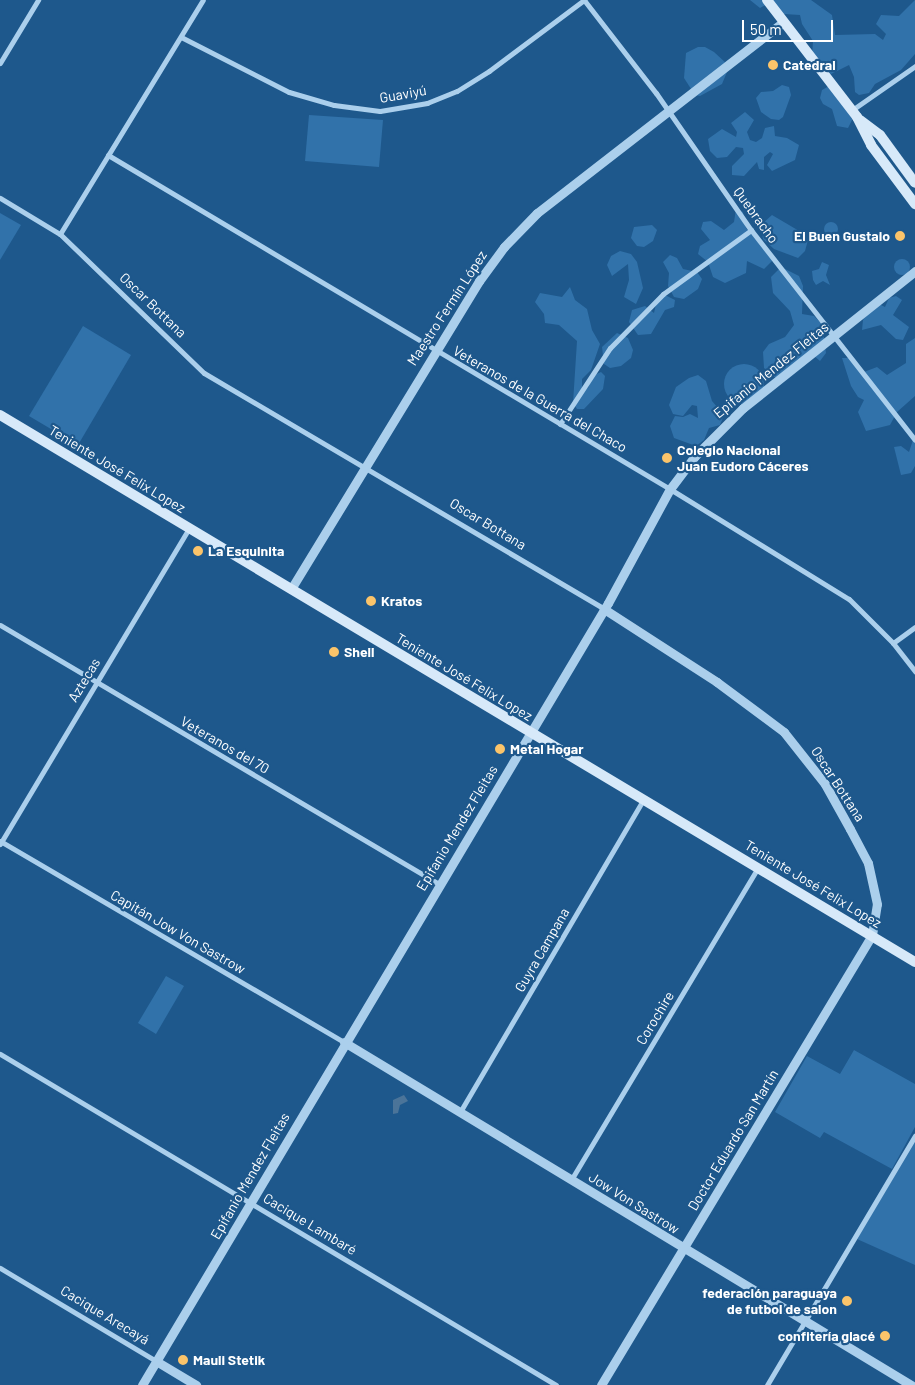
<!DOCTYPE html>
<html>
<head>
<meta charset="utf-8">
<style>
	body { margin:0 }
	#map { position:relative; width:915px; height:1385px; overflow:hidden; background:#1e588c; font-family:Barlow,sans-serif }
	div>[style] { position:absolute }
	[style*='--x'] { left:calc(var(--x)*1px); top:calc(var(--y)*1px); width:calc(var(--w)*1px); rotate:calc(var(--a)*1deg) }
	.green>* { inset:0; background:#3172aa }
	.round { border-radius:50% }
	.water>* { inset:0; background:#4b7499 }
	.minor>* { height:5px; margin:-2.5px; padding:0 2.5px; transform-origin:2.5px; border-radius:2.5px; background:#abcfec }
	.tertiary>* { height:9px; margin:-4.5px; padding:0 4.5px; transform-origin:4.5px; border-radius:4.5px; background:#abcfec }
	.secondary>* { height:10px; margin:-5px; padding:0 5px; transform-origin:5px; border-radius:5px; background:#d7e9f9 }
	.dots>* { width:14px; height:14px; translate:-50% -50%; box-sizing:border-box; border:2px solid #1e588c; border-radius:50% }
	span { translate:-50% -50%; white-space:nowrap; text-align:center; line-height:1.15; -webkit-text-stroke:4.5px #1e588c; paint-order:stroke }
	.poi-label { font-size:14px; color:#fff; font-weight:700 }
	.left { translate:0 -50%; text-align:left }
	.right { translate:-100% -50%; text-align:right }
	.street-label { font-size:14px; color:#fff }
	.scale { position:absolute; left:742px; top:20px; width:91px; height:22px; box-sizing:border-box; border:2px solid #fff; border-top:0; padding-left:6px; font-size:15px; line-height:18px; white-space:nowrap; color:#fff; -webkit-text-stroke:4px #1e588c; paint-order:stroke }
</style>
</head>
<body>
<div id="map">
	<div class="green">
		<div style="clip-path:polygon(750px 0,811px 0,832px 15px,835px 35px,875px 34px,883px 40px,886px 34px,876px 24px,881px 15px,899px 16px,915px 0,915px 54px,901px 70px,875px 84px,869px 93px,859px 95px,855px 92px,854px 77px,849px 65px,831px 74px,812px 56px,813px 41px,802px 24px,800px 15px,784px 14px,771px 2px,760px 8px)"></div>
		<div style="clip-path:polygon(698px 47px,705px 47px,714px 52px,727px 64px,727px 72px,722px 84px,700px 96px,695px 95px,684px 78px,686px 53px)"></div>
		<div style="clip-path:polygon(782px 85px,789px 87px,791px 95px,783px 117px,779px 120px,771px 119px,761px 112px,756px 98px,761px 92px,773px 91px)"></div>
		<div style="clip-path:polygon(831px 85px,854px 116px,848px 128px,837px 126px,832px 109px,823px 104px,820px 98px,822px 90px)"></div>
		<div style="clip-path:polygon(745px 112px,754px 120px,747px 132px,750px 140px,756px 142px,762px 138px,765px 128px,774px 126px,775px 136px,787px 138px,799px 145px,795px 160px,772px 171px,767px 165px,773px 154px,770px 152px,764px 157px,764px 170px,759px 169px,757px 162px,744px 176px,732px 175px,732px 166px,744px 154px,743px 148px,736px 147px,727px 157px,717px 158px,710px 151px,708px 139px,722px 129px,736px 137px,737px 132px,731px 123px)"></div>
		<div style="clip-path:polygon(309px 115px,383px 120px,379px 167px,305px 161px)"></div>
		<div style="clip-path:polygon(736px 209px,743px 212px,746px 228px,773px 260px,764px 269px,747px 261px,746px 273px,725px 283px,713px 277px,708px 262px,698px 254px,700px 246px,710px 240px,701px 229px,703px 222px,711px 221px,724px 230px,734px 222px)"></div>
		<div style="clip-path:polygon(0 213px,21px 225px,0 260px)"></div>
		<div style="clip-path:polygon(772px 215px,806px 235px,808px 240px,805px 251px,798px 258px,774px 249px,763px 239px,761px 225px)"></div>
		<div class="round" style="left:824px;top:222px;width:14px;height:14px"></div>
		<div style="clip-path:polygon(652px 225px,657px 230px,653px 241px,644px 247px,637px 246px,631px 238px,634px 227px)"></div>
		<div style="clip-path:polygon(620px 251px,631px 254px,637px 262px,643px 288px,636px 304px,624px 297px,629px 280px,628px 264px,612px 276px,607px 265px,611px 256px)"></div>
		<div style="clip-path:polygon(670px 255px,677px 258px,683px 269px,697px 272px,702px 279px,698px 289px,684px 299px,674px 297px,668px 286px,669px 273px,663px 262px)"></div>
		<div class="round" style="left:894px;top:259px;width:16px;height:16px"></div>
		<div style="clip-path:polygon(822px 262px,829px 265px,826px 275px,830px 285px,823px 281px,816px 285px,813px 280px,812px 271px,819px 269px)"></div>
		<div style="clip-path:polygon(781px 267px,799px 276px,803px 286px,802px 314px,814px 316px,822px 324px,826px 353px,820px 361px,813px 355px,776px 378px,764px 368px,763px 352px,769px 344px,785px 337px,794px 325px,790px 311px,773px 293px,771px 277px)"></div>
		<div style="clip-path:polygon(570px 287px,575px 300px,587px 309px,592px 330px,600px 344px,591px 370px,582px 379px,582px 387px,588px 388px,592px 376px,601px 372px,605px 376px,603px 389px,584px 409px,577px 409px,573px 403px,577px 341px,559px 325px,545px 323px,544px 314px,535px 302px,540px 293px,562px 297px)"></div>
		<div style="clip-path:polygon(663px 294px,675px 300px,674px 307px,665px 310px,651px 334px,638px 335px,629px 322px,632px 310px,645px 306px,654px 313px,656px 304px)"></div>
		<div style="clip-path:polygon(896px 296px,902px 300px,893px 315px,909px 327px,903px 340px,896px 339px,881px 325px,862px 330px,863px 320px,870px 311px,879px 304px,885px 307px,889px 298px)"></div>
		<div style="clip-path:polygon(83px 326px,131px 355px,78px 445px,29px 416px)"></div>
		<div style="clip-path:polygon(617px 333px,628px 338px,633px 350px,631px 358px,621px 366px,610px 368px,604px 364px,602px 347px)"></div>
		<div style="clip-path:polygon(915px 338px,915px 396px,897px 412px,890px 425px,866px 431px,858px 412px,864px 400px,858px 397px,851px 386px,842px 358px,848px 358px,864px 372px,877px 367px,887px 375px,906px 363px,906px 344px)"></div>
		<div class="round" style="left:724px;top:364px;width:40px;height:40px"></div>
		<div style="clip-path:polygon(698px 375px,706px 381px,712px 401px,724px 415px,720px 425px,709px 428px,704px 440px,696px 446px,674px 438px,670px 426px,675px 416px,683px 417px,690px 414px,698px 418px,697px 406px,692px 405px,683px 416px,673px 414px,669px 405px,676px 387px,689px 378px)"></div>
		<div style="clip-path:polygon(915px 434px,915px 466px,911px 473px,901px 475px,894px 447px,901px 446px,909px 452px)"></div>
		<div style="clip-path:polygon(166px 976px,184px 986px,156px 1034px,138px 1023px)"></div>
		<div style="clip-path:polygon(854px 1050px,915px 1084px,915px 1127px,892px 1169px,824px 1132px,820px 1138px,775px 1112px,807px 1056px,840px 1074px)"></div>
		<div style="clip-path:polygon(915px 1142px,915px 1265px,857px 1239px)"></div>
	</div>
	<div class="water">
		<div style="clip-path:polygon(404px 1095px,408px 1101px,400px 1105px,398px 1113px,393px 1114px,393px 1100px)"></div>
	</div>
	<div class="minor">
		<div style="--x:584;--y:0;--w:118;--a:52.3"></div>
		<div style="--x:656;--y:93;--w:167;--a:55.3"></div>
		<div style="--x:751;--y:230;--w:266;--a:52"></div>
		<div style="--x:181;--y:37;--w:121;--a:27"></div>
		<div style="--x:289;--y:92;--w:47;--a:16.1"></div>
		<div style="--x:334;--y:105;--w:46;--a:7.4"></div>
		<div style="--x:380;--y:111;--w:48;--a:-9.7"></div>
		<div style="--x:427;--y:103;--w:32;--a:-22"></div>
		<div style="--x:457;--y:91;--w:38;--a:-32"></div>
		<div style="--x:489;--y:71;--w:119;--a:-36.8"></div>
		<div style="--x:0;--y:63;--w:74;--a:-58.9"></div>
		<div style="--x:852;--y:110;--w:77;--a:-34.9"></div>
		<div style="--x:108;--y:155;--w:654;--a:30.72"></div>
		<div style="--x:670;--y:489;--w:210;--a:31.6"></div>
		<div style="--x:849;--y:599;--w:62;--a:45"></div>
		<div style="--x:893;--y:643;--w:36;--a:52"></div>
		<div style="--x:0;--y:198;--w:70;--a:31"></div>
		<div style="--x:60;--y:234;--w:200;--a:44"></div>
		<div style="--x:204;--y:373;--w:464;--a:30.5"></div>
		<div style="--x:60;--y:234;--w:274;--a:-58.6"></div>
		<div style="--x:560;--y:424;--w:91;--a:-56.7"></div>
		<div style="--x:610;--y:348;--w:76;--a:-45.5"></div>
		<div style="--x:663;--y:294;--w:109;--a:-36"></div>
		<div style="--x:0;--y:625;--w:510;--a:30.54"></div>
		<div style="--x:893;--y:643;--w:27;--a:-36"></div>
		<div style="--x:0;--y:841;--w:398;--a:30.3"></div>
		<div style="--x:0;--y:844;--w:368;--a:-59.1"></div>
		<div style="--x:0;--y:1054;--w:647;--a:30.77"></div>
		<div style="--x:460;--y:1112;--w:362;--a:-59.6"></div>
		<div style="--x:571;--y:1180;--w:365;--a:-59.1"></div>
		<div style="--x:0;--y:1268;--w:182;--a:30.8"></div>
		<div style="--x:767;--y:1385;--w:290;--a:-59.3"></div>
	</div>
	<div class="tertiary">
		<div style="--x:291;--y:589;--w:361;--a:-58.6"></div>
		<div style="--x:479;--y:281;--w:42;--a:-53.7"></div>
		<div style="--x:504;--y:247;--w:47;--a:-45.9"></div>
		<div style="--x:537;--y:213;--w:311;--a:-37.8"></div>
		<div style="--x:344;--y:1042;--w:663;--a:31.17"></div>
		<div style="--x:156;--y:1361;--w:47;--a:31"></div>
		<div style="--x:142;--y:1385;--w:910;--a:-59.21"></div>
		<div style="--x:608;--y:603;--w:130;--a:-61.5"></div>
		<div style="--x:670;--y:489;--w:41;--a:-52.9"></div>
		<div style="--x:695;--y:456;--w:68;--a:-45"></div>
		<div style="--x:743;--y:408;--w:220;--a:-38.5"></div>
		<div style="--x:601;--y:1385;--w:525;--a:-58.94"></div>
		<div style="--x:872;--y:935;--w:31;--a:-81"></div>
		<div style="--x:877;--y:904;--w:42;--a:-102.4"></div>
		<div style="--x:868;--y:863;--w:38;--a:-118"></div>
		<div style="--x:850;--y:829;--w:51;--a:-119.1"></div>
		<div style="--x:825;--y:784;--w:66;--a:-128.3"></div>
		<div style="--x:784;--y:732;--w:84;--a:-143.3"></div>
		<div style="--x:717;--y:682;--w:135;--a:-147.1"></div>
	</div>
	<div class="secondary">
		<div style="--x:767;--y:0;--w:148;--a:52.4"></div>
		<div style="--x:857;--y:117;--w:31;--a:63"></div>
		<div style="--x:871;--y:145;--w:74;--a:53.3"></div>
		<div style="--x:860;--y:120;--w:25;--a:37"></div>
		<div style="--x:880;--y:135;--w:59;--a:53.9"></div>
		<div style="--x:0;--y:415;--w:1066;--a:30.87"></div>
	</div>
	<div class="dots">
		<div style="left:773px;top:65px;background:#fbc46a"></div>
		<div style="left:900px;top:236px;background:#fbc46a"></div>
		<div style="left:667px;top:458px;background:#fbc46a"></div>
		<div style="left:198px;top:551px;background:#fbc46a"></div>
		<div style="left:371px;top:601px;background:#fbc46a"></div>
		<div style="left:334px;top:652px;background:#fbc46a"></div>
		<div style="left:500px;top:749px;background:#fbc46a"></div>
		<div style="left:847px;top:1301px;background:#fbc46a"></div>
		<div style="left:885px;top:1336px;background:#fbc46a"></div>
		<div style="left:183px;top:1360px;background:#fbc46a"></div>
	</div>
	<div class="poi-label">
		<span class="left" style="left:783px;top:65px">Catedral</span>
		<span class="right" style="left:890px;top:236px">El Buen Gustaio</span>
		<span class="left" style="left:677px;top:458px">Colegio Nacional<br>Juan Eudoro Cáceres</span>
		<span class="left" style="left:208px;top:551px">La Esquinita</span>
		<span class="left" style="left:381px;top:601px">Kratos</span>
		<span class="left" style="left:344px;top:652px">Shell</span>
		<span class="left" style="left:510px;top:749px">Metal Hogar</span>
		<span class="right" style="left:837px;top:1301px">federación paraguaya<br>de futbol de salon</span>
		<span class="right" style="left:875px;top:1336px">confitería glacé</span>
		<span class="left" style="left:193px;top:1360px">Mauli Stetik</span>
	</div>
	<div class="street-label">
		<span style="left:403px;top:94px;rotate:-10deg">Guaviyú</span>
		<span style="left:756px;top:215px;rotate:54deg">Quebracho</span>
		<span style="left:153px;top:305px;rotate:44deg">Oscar Bottana</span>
		<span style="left:447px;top:308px;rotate:-57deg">Maestro Fermín López</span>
		<span style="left:771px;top:370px;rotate:-39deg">Epifanio Mendez Fleitas</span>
		<span style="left:540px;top:399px;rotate:30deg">Veteranos de la Guerra del Chaco</span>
		<span style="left:117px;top:469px;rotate:31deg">Teniente José Felix Lopez</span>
		<span style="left:488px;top:524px;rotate:31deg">Oscar Bottana</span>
		<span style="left:464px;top:677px;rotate:31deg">Teniente José Felix Lopez</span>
		<span style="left:84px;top:680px;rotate:-59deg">Aztecas</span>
		<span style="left:225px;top:745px;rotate:30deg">Veteranos del 70</span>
		<span style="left:838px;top:784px;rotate:57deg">Oscar Bottana</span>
		<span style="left:457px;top:828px;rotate:-59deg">Epifanio Mendez Fleitas</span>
		<span style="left:813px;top:884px;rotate:31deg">Teniente José Felix Lopez</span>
		<span style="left:178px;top:932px;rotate:30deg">Capitán Jow Von Sastrow</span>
		<span style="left:542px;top:950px;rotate:-60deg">Guyra Campana</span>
		<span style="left:655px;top:1018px;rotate:-59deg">Corochire</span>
		<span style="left:733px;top:1140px;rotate:-59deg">Doctor Eduardo San Martín</span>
		<span style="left:250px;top:1176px;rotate:-60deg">Epifanio Mendez Fleitas</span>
		<span style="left:634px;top:1203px;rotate:32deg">Jow Von Sastrow</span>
		<span style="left:310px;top:1224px;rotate:31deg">Cacique Lambaré</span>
		<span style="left:105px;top:1315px;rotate:31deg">Cacique Arecayá</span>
	</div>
	<div class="scale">50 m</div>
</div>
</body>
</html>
